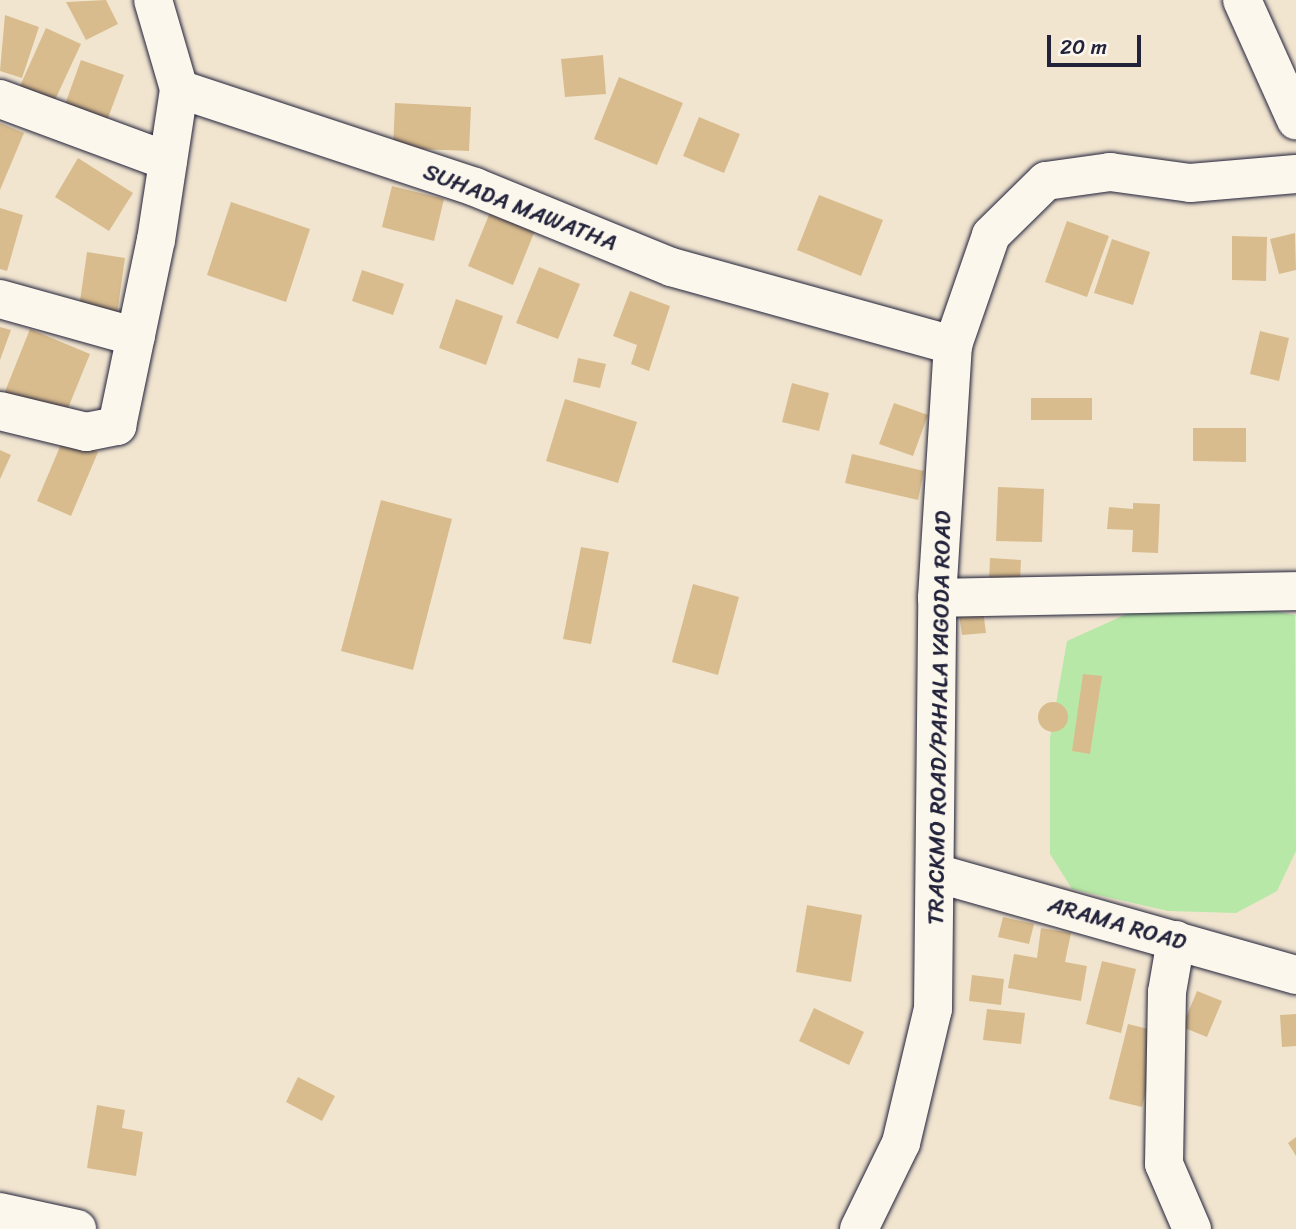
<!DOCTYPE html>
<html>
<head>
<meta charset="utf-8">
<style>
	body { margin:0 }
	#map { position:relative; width:1296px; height:1229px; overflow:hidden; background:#f1e5d0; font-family:Sriracha,sans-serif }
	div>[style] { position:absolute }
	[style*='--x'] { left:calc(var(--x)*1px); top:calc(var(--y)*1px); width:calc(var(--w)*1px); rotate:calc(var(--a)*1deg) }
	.green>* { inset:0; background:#b8e8a7 }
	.building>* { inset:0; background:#d9bc8d }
	.round { border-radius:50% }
	.roads { filter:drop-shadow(0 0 2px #22223b) drop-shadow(0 0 2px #22223b) }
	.minor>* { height:38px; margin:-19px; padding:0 19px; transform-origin:19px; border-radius:19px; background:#fbf7ec }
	span { translate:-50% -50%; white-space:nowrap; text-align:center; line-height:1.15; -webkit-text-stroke:6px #fbf7ec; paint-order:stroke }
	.street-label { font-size:23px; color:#22223b }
	.scale { position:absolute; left:1047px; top:35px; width:94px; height:32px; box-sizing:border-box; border:4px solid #22223b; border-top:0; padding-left:9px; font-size:21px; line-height:24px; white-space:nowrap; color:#22223b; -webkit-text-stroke:5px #fbf7ec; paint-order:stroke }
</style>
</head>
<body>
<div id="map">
	<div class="green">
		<div style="clip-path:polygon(1149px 604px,1241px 604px,1295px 615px,1296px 851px,1277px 891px,1236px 913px,1168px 911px,1072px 889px,1050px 854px,1050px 738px,1067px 641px)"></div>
	</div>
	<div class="building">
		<div style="clip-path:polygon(106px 0,118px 24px,86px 40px,66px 2px)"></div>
		<div style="clip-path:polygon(5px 15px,39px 27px,22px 78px,0 71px)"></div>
		<div style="clip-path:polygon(46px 28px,81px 44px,54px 102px,20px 86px)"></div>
		<div style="clip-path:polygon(603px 55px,606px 94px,565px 97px,561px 59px)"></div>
		<div style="clip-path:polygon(81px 60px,124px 75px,105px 126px,63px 110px)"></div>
		<div style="clip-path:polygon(619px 77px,683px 103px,657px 165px,594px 139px)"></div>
		<div style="clip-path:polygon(395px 103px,471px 107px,469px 151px,393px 148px)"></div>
		<div style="clip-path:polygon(699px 117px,740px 134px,724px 173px,683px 156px)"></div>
		<div style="clip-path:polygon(0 123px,24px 133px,0 190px)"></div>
		<div style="clip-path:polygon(78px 158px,133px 193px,109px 231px,55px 197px)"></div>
		<div style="clip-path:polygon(392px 186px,444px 199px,434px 241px,382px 227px)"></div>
		<div style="clip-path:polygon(819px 195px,883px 220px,861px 276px,797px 250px)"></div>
		<div style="clip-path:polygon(231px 202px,310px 229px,286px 302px,207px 275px)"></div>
		<div style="clip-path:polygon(0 208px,23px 215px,7px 271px,0 269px)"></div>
		<div style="clip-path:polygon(491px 210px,536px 228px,513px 285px,468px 266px)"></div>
		<div style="clip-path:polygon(1067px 221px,1109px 236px,1087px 297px,1045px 282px)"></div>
		<div style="clip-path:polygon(1295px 233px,1296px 270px,1279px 274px,1270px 239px)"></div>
		<div style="clip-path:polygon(1232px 236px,1267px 237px,1266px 281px,1232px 280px)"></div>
		<div style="clip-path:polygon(1112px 239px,1150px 252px,1133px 305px,1094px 293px)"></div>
		<div style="clip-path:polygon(87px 252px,125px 258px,117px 314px,79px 308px)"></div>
		<div style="clip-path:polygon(539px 267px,580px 284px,558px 339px,516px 323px)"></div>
		<div style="clip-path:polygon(362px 270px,404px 284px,393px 315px,352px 301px)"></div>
		<div style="clip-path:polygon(630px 291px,670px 306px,649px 371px,631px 364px,637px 345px,613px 336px)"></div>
		<div style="clip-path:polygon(456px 299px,503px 316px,486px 365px,439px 348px)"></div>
		<div style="clip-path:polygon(0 327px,11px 330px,0 360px)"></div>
		<div style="clip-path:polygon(30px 329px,90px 354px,64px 418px,4px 394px)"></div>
		<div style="clip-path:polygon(1260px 331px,1289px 338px,1279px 381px,1250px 374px)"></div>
		<div style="clip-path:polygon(578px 358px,606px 364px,600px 388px,573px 382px)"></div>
		<div style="clip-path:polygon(792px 383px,829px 393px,819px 431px,782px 422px)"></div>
		<div style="clip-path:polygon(1031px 398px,1092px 398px,1092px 420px,1031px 420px)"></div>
		<div style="clip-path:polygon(565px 399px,637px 422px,618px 483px,546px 461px)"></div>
		<div style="clip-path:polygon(894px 403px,928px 415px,913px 456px,879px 444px)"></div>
		<div style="clip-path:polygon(1193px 428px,1246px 428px,1246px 462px,1193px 461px)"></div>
		<div style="clip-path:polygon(64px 437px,98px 452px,71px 516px,37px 501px)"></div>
		<div style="clip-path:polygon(0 450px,11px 455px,0 479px)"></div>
		<div style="clip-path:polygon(852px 454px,924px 471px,918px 500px,845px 483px)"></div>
		<div style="clip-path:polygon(998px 487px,1044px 489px,1042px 542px,996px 541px)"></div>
		<div style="clip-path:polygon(381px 500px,452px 519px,413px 670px,341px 651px)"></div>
		<div style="clip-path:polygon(1133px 503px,1160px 504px,1158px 553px,1132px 552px,1133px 530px,1107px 529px,1109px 507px,1133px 509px)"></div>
		<div style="clip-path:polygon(581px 547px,609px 552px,591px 644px,563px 639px)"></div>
		<div style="clip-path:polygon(990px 558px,1021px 560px,1020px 582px,989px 581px)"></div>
		<div style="clip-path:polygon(693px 584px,739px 597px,718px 675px,672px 662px)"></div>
		<div style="clip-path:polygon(983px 610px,986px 633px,962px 635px,959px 613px)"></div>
		<div style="clip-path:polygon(1083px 674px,1102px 676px,1090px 754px,1072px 751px)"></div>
		<div class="round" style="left:1038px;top:702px;width:30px;height:30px"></div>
		<div style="clip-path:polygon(807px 905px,862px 915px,851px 982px,796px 972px)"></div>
		<div style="clip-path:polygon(1003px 917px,1034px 924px,1029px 944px,998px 937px)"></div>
		<div style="clip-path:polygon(1041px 928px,1071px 933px,1065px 962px,1087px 966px,1081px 1001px,1008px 988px,1014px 954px,1037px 958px)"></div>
		<div style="clip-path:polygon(1102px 961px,1136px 969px,1121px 1033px,1086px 1024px)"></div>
		<div style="clip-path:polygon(972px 975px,1004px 979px,1001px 1005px,969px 1001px)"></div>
		<div style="clip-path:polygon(1197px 991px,1222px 1001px,1207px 1037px,1182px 1027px)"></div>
		<div style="clip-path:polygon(814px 1008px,864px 1032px,849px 1065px,799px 1041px)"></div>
		<div style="clip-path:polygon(987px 1009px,1025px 1013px,1021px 1044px,983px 1040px)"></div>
		<div style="clip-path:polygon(1296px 1014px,1296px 1046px,1282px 1047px,1280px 1015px)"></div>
		<div style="clip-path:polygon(1128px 1024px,1161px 1032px,1142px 1107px,1109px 1099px)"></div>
		<div style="clip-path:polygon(298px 1077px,335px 1096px,322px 1121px,286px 1102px)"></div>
		<div style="clip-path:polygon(97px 1105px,125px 1110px,122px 1128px,143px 1132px,136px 1176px,87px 1168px)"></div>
		<div style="clip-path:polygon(1296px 1137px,1296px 1156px,1288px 1143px)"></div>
	</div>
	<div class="roads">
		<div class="minor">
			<div style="--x:153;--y:0;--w:93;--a:73.7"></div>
			<div style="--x:179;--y:89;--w:312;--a:18.3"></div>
			<div style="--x:475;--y:187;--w:212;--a:22.2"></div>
			<div style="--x:671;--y:267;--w:293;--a:15.5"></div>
			<div style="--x:1242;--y:0;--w:132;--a:65.8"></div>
			<div style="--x:0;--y:99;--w:179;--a:20.3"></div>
			<div style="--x:0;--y:299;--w:141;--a:15.6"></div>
			<div style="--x:0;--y:411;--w:89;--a:13.7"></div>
			<div style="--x:86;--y:432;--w:32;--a:-11"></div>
			<div style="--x:117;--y:426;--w:190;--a:-78.2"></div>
			<div style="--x:156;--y:240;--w:153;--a:-81.3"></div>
			<div style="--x:937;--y:598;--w:359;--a:-1.1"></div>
			<div style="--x:939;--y:874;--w:371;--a:15.8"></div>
			<div style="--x:1176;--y:940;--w:53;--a:99.8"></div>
			<div style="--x:1167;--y:992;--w:172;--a:91"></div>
			<div style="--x:1164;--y:1164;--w:71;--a:66.7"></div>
			<div style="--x:0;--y:1212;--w:79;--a:12.4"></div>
			<div style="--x:859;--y:1229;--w:96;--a:-64"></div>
			<div style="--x:901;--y:1143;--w:138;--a:-76.6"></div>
			<div style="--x:933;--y:1009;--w:411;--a:-89.4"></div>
			<div style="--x:937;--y:598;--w:254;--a:-86.4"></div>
			<div style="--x:953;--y:345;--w:116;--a:-70.9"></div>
			<div style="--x:991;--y:235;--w:77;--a:-44.5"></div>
			<div style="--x:1046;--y:181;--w:65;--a:-8"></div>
			<div style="--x:1110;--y:172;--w:81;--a:7.8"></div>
			<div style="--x:1190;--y:183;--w:106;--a:-4.9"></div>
		</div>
	</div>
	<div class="street-label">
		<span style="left:520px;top:208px;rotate:21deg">SUHADA MAWATHA</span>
		<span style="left:940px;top:718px;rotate:-89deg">TRACKMO ROAD/PAHALA YAGODA ROAD</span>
		<span style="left:1117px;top:924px;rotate:16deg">ARAMA ROAD</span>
	</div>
	<div class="scale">20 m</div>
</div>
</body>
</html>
